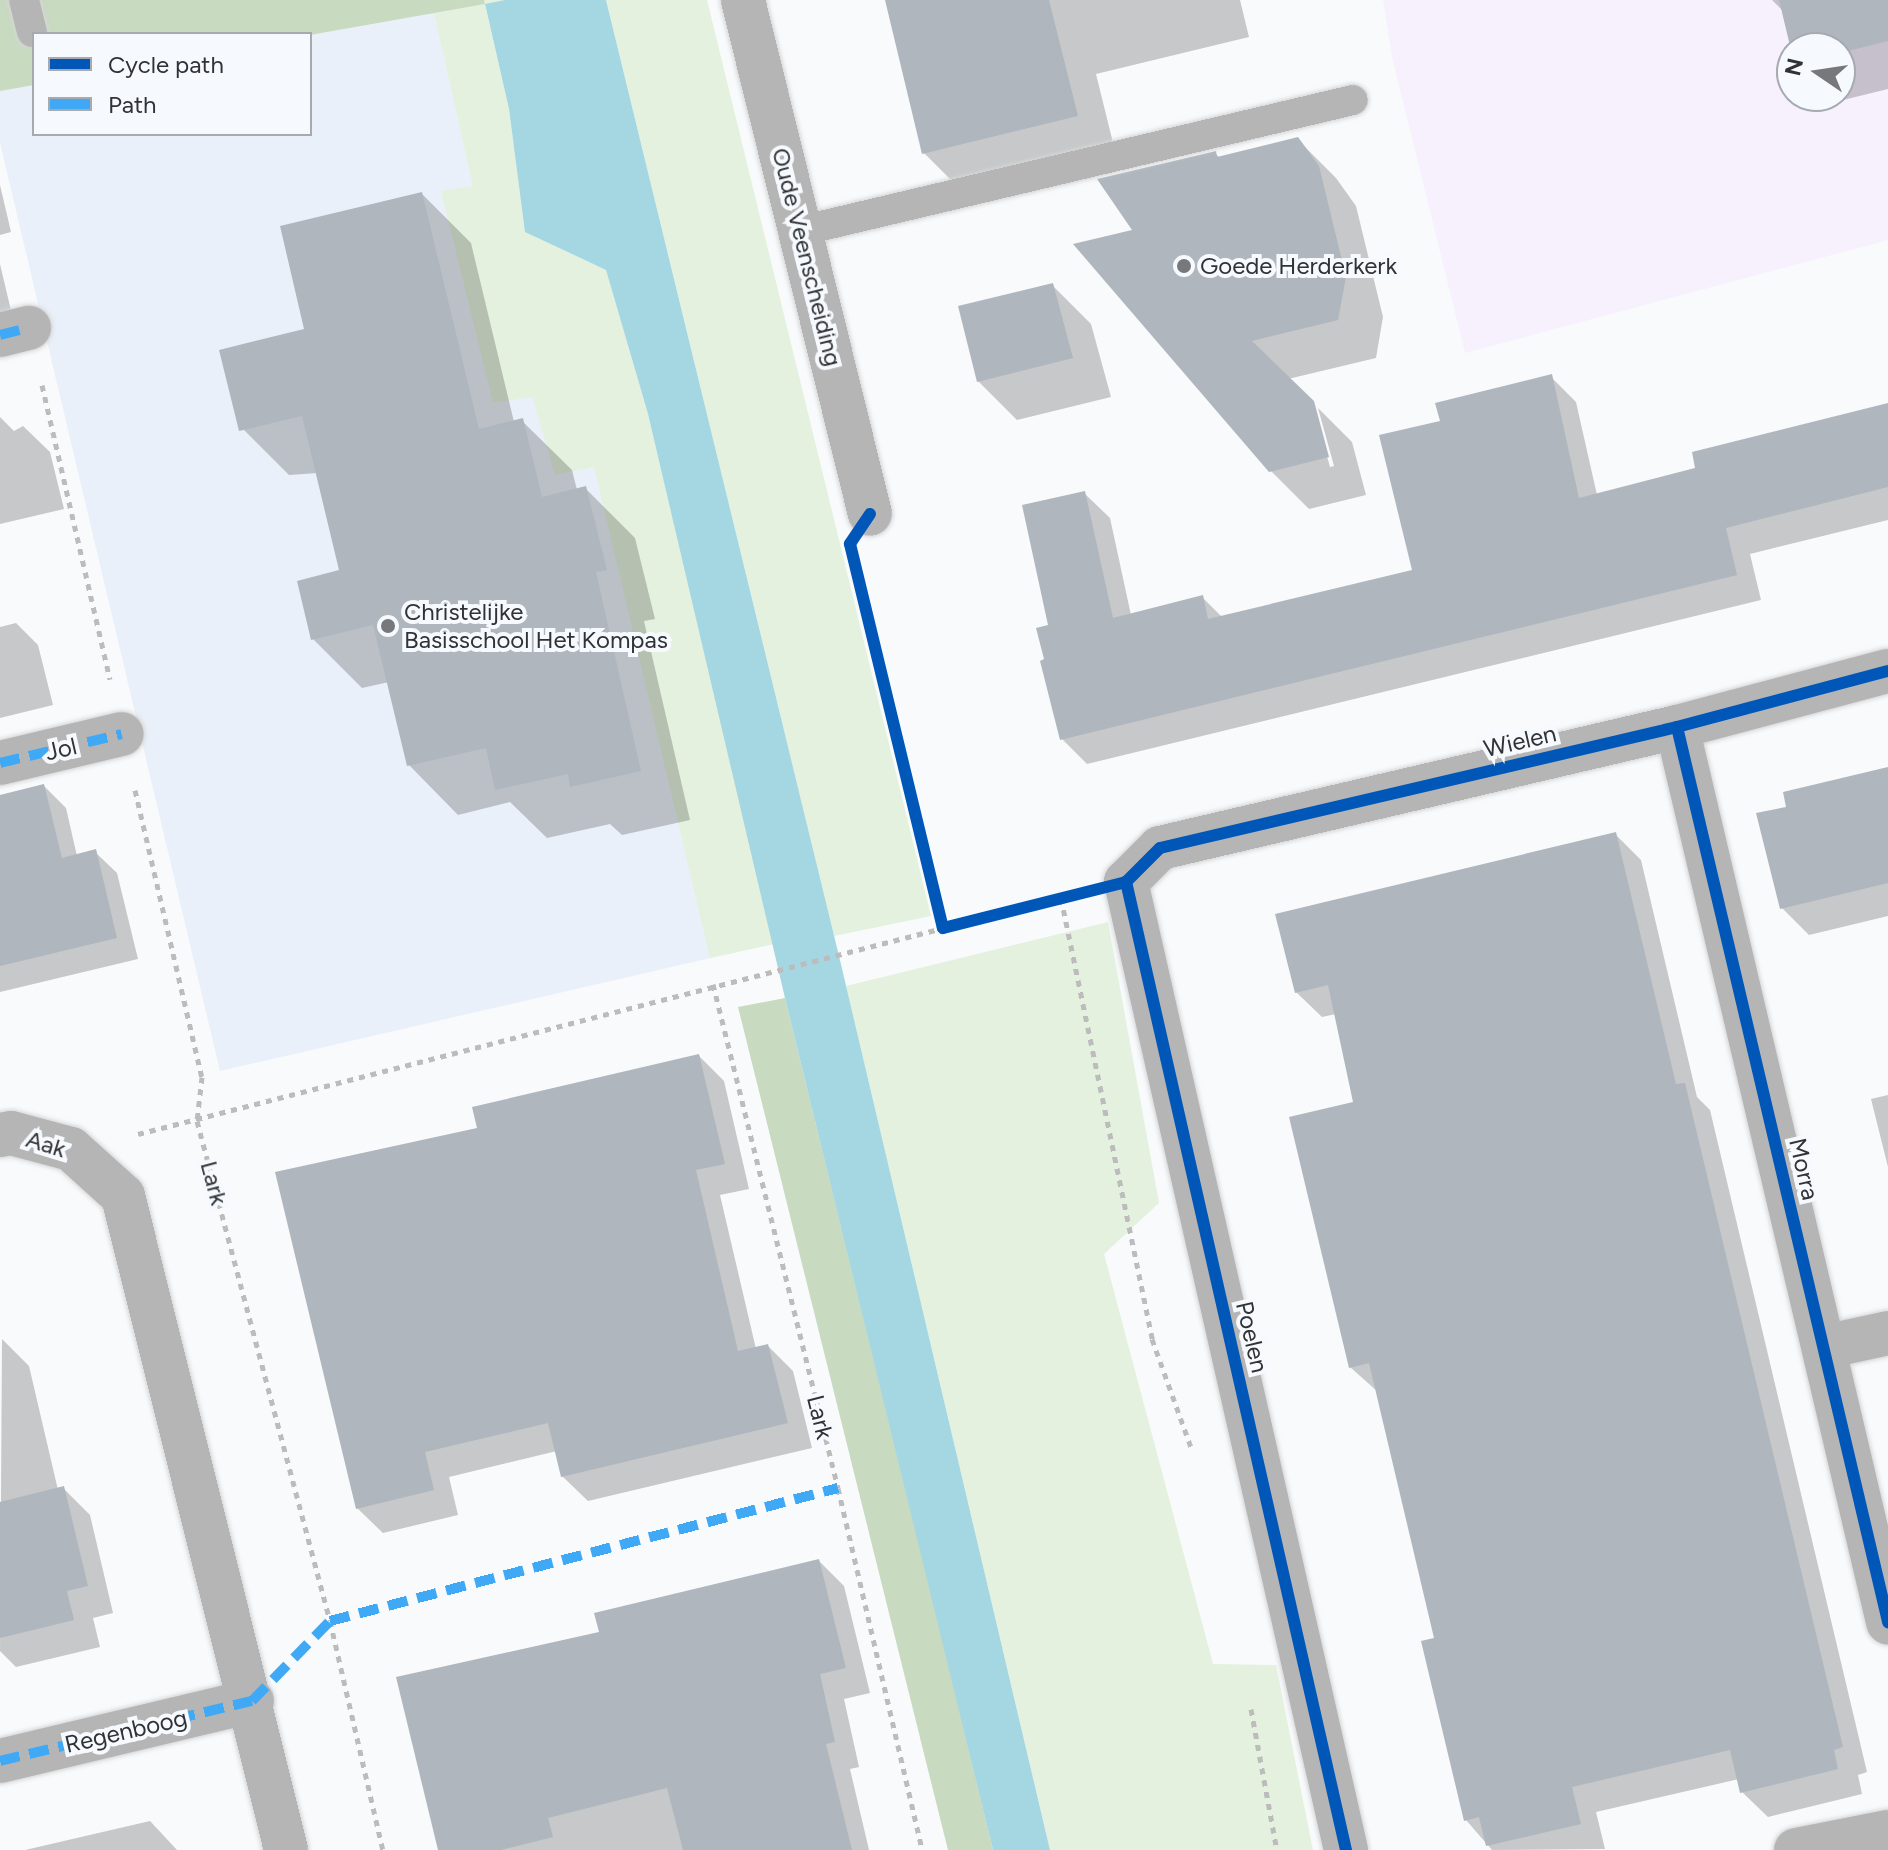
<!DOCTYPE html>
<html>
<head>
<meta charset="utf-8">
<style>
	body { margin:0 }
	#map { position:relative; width:1888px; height:1850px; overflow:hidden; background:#f8fafc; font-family:Figtree,sans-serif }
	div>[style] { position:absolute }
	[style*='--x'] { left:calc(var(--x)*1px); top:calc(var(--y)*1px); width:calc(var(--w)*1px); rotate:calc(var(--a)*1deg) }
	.commercial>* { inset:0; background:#f7f1fe }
	.built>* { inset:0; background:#eaf0f9 }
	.green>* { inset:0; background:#e4f1de }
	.forest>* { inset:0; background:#c8dac0 }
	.water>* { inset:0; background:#a4d7e2 }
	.shadow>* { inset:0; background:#0003 }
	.building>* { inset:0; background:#afb6be }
	.path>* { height:5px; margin-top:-2.5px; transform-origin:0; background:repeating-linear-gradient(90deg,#bcbcbd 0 6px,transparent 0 12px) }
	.roads { filter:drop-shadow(0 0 2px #d5d6d7) drop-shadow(0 0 2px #d5d6d7) }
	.lane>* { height:30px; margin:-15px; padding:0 15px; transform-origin:15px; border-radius:15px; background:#b6b5b6 }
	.street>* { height:44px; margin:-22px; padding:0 22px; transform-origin:22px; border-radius:22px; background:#b6b5b6 }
	.quiet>* { height:10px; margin-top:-5px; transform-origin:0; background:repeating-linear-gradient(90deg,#3fa9f5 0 20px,transparent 0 30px) }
	.cycleway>* { height:12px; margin:-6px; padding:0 6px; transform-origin:6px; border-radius:6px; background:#0057b8 }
	.dots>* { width:22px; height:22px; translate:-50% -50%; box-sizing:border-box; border:4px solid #f6fafe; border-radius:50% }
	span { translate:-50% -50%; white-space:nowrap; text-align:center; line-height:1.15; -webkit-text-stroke:8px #f6fafe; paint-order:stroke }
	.street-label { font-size:24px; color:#303235 }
	.poi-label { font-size:24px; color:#303235 }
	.left { translate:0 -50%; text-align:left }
	.legend { position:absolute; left:32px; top:32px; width:280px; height:104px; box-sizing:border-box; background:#f6fafe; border:2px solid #a7aaae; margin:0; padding:10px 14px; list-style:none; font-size:24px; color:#303235 }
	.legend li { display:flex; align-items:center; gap:16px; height:40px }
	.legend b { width:40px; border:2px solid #a7aaae }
	.north { position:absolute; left:1776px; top:32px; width:80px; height:80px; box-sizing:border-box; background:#f6fafe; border:2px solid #a7aaae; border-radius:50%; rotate:283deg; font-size:22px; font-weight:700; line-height:32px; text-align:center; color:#303235 }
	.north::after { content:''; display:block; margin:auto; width:28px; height:36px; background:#76787b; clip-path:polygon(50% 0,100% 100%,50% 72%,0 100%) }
</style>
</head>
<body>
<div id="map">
	<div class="commercial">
		<div style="clip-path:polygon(evenodd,1383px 0,1888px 0,1888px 240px,1465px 353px,1392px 57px,1383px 0,1792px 48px,1840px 48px,1840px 96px,1792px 96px,1792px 48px)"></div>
	</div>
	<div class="built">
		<div style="clip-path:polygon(452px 0,581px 302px,741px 951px,220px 1071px,0 143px,0 88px,34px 80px,34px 134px,310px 134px,310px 34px)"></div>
	</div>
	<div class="green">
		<div style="clip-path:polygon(484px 0,505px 0,485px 5px,509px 109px,525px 232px,606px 270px,648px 414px,774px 944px,710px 958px,594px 467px,555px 475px,532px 397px,493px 403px,441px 191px,473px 186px,434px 13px,484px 4px)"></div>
		<div style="clip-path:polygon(606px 0,707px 0,931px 916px,834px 936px)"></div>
		<div style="clip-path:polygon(1108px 922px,1159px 1203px,1104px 1254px,1213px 1664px,1276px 1665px,1313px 1850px,1050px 1850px,846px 986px)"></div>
	</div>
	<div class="forest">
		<div style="clip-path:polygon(0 0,484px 0,485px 4px,310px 35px,34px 34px,34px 85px,0 91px)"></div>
		<div style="clip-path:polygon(785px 998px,951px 1675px,993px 1850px,948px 1850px,738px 1007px)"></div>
	</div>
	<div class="water">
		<div style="clip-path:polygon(505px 0,606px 0,839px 956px,1050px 1850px,993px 1850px,785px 998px,648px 414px,606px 270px,525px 232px,509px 109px,485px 4px)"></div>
	</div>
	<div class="shadow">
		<div style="clip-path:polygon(887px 0,1240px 0,1249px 37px,1096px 74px,1116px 155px,963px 192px,924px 153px)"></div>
		<div style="clip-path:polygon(1772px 0,1888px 0,1888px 89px,1835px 102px,1829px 96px,1840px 96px,1840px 48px,1793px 48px,1784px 12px)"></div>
		<div style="clip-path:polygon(1297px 139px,1336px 178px,1356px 206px,1383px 317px,1376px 358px,1288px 379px,1312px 402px,1330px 467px,1334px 466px,1318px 408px,1352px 442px,1366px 495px,1309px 509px,1270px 470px,1136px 231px,1215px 153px,1220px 158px)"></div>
		<div style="clip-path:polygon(0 185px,11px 232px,0 235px)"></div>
		<div style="clip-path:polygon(422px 194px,471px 243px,514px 422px,522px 421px,572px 470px,577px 490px,585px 488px,635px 538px,655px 619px,644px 621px,690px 820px,622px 835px,610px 824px,547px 838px,510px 802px,458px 815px,409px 765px,389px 682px,362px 688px,313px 639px,342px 572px,318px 473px,289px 475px,239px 425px,307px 331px)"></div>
		<div style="clip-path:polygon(0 264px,13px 319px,0 322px)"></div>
		<div style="clip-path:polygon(1052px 285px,1091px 324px,1111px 397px,1017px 420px,978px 381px)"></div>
		<div style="clip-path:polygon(1551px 377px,1576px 402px,1597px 495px,1697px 469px,1888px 406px,1888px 520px,1750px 554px,1761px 600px,1087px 764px,1061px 738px,1046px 661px,1051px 626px,1084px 493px,1110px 518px,1131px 615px,1202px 597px,1223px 618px,1415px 572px,1443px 422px)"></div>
		<div style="clip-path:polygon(0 417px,14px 431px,23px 426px,50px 452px,64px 509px,0 524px)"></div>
		<div style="clip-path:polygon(16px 623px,38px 645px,53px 705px,0 718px,0 627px)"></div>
		<div style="clip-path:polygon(1888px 769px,1888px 916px,1809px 935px,1782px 908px,1789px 808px)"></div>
		<div style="clip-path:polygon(44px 786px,66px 808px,77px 856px,95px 852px,117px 873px,138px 959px,0 992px,0 797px)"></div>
		<div style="clip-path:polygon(1615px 834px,1641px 860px,1697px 1097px,1710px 1110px,1867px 1772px,1858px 1775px,1862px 1794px,1768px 1817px,1742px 1792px,1739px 1779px,1596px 1812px,1605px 1849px,1492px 1850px,1466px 1820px,1436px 1640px,1378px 1392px,1350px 1367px,1356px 1104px,1336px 1014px,1322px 1017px,1296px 992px)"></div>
		<div style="clip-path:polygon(699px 1056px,724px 1081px,749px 1189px,720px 1195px,756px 1349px,768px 1346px,793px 1371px,812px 1448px,588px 1501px,562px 1476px,557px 1451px,449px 1477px,458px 1515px,383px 1533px,357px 1508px,480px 1130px)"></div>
		<div style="clip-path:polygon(1888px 1095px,1888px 1167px,1871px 1099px)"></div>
		<div style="clip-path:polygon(2px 1339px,29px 1366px,58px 1490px,63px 1488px,90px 1515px,113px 1613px,93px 1618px,100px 1647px,16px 1667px,0 1651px)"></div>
		<div style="clip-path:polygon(819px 1561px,844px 1586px,870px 1693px,844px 1699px,859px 1767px,850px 1769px,869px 1850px,439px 1850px,601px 1634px)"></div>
		<div style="clip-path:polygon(150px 1821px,177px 1850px,25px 1850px)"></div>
	</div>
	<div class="building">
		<div style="clip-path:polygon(885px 0,1049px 0,1078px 116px,922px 154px)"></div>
		<div style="clip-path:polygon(1779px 0,1888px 0,1888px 41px,1840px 53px,1840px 48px,1792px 48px,1792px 54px)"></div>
		<div style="clip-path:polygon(1298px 137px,1319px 166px,1346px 277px,1338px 320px,1252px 341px,1314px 401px,1329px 457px,1269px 472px,1073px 244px,1132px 230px,1097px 179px,1216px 151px,1217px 157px)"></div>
		<div style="clip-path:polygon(422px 192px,479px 429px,523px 418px,542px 497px,586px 486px,607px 570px,596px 572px,641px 771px,570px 787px,568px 774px,495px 790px,486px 748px,407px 766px,373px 625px,311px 640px,297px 581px,339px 570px,302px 416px,239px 431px,219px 350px,304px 329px,280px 226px)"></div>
		<div style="clip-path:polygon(1053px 283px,1073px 358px,977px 382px,958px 306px)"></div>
		<div style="clip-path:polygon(1552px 374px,1579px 498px,1695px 468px,1692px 452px,1888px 403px,1888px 487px,1726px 528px,1737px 575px,1060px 740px,1040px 661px,1044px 659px,1036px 628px,1048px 625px,1022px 505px,1085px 491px,1113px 618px,1203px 595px,1208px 619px,1412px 570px,1379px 435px,1440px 421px,1435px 403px)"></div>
		<div style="clip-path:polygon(1888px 767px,1888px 883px,1780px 909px,1756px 813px,1786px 807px,1783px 792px)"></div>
		<div style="clip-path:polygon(44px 784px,62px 858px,96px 849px,117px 938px,0 966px,0 795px)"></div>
		<div style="clip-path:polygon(1616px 832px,1676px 1084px,1685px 1083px,1843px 1747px,1834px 1750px,1838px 1769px,1740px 1793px,1730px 1750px,1572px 1787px,1581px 1824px,1486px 1846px,1479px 1817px,1464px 1821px,1421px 1641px,1434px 1638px,1369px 1363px,1349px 1368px,1289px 1117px,1353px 1102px,1328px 985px,1295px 993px,1275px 914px)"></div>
		<div style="clip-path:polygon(699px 1054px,725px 1164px,696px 1170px,738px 1351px,768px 1344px,788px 1423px,561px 1477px,548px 1423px,425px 1452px,434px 1490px,356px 1509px,275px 1172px,477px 1128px,472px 1107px)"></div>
		<div style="clip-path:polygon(64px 1486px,88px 1586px,67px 1591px,74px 1620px,0 1638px,0 1502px)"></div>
		<div style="clip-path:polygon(819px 1559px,846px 1668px,820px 1674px,835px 1742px,826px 1744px,852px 1850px,683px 1850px,667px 1788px,548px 1818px,553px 1837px,501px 1850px,438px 1850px,396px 1677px,599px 1632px,594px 1613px)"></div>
	</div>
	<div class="path">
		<div style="--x:42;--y:385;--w:302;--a:77"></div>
		<div style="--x:135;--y:790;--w:295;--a:76.9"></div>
		<div style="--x:202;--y:1077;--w:44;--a:96.5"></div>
		<div style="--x:197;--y:1121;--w:517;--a:75.1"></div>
		<div style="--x:330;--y:1621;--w:235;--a:77"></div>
		<div style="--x:1061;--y:898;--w:450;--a:78.3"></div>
		<div style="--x:1152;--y:1339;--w:118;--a:70.2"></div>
		<div style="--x:713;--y:984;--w:519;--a:76.07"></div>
		<div style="--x:838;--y:1488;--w:372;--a:76.9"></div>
		<div style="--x:138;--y:1134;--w:831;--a:-14.35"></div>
		<div style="--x:1251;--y:1709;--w:143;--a:79.6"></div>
	</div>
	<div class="roads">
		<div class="lane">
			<div style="--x:24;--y:0;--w:33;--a:76"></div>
			<div style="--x:800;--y:231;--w:568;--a:-13.33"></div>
		</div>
		<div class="street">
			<div style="--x:743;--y:0;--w:529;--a:76.12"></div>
			<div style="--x:0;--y:335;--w:30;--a:-14"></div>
			<div style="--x:1677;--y:727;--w:920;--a:76.73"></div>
			<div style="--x:0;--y:763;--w:125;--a:-13.4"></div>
			<div style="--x:0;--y:1135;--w:11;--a:-10"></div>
			<div style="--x:11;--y:1133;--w:62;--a:14.9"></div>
			<div style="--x:71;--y:1149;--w:70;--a:42.1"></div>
			<div style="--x:123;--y:1196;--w:674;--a:76"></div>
			<div style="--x:1824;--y:1347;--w:66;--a:-12.3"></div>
			<div style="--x:0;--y:1761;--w:259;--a:-13.4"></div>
			<div style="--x:1346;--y:1850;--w:993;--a:-102.8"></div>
			<div style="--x:1126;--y:882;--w:48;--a:-45"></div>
			<div style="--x:1160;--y:848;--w:531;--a:-13.17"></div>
			<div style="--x:1677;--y:727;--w:218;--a:-14.9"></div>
			<div style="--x:1796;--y:1850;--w:94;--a:-11.1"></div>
		</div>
	</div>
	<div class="quiet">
		<div style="--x:0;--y:335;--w:30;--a:-14"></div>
		<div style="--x:0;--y:763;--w:125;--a:-13.4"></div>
		<div style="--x:0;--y:1761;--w:259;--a:-13.4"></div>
		<div style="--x:252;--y:1701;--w:112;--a:-45.7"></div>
		<div style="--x:330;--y:1621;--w:525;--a:-14.67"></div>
	</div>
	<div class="cycleway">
		<div style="--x:870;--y:514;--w:36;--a:124"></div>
		<div style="--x:850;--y:544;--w:395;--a:76.4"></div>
		<div style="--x:943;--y:928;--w:189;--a:-14.1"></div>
		<div style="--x:1677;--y:727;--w:920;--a:76.73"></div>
		<div style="--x:1346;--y:1850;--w:993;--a:-102.8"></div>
		<div style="--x:1126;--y:882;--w:48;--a:-45"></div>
		<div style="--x:1160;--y:848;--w:531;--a:-13.17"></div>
		<div style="--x:1677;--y:727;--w:218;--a:-14.9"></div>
	</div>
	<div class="dots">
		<div style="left:1184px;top:266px;background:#76787b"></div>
		<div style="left:388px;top:626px;background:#76787b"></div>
	</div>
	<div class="street-label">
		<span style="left:807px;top:257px;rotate:76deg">Oude Veenscheiding</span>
		<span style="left:1520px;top:741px;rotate:-13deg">Wielen</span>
		<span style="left:61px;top:749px;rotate:-13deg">Jol</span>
		<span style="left:46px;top:1144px;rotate:17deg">Aak</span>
		<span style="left:1804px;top:1169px;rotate:77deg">Morra</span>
		<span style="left:214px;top:1183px;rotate:75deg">Lark</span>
		<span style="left:1252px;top:1337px;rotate:77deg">Poelen</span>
		<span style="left:820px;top:1417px;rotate:76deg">Lark</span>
		<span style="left:126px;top:1731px;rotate:-13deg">Regenboog</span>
	</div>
	<div class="poi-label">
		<span class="left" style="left:1200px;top:266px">Goede Herderkerk</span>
		<span class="left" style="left:404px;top:626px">Christelijke<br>Basisschool Het Kompas</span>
	</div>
	<ul class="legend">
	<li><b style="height:10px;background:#0057b8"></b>Cycle path</li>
	<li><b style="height:10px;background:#3fa9f5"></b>Path</li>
	</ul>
	<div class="north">N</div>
</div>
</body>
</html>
